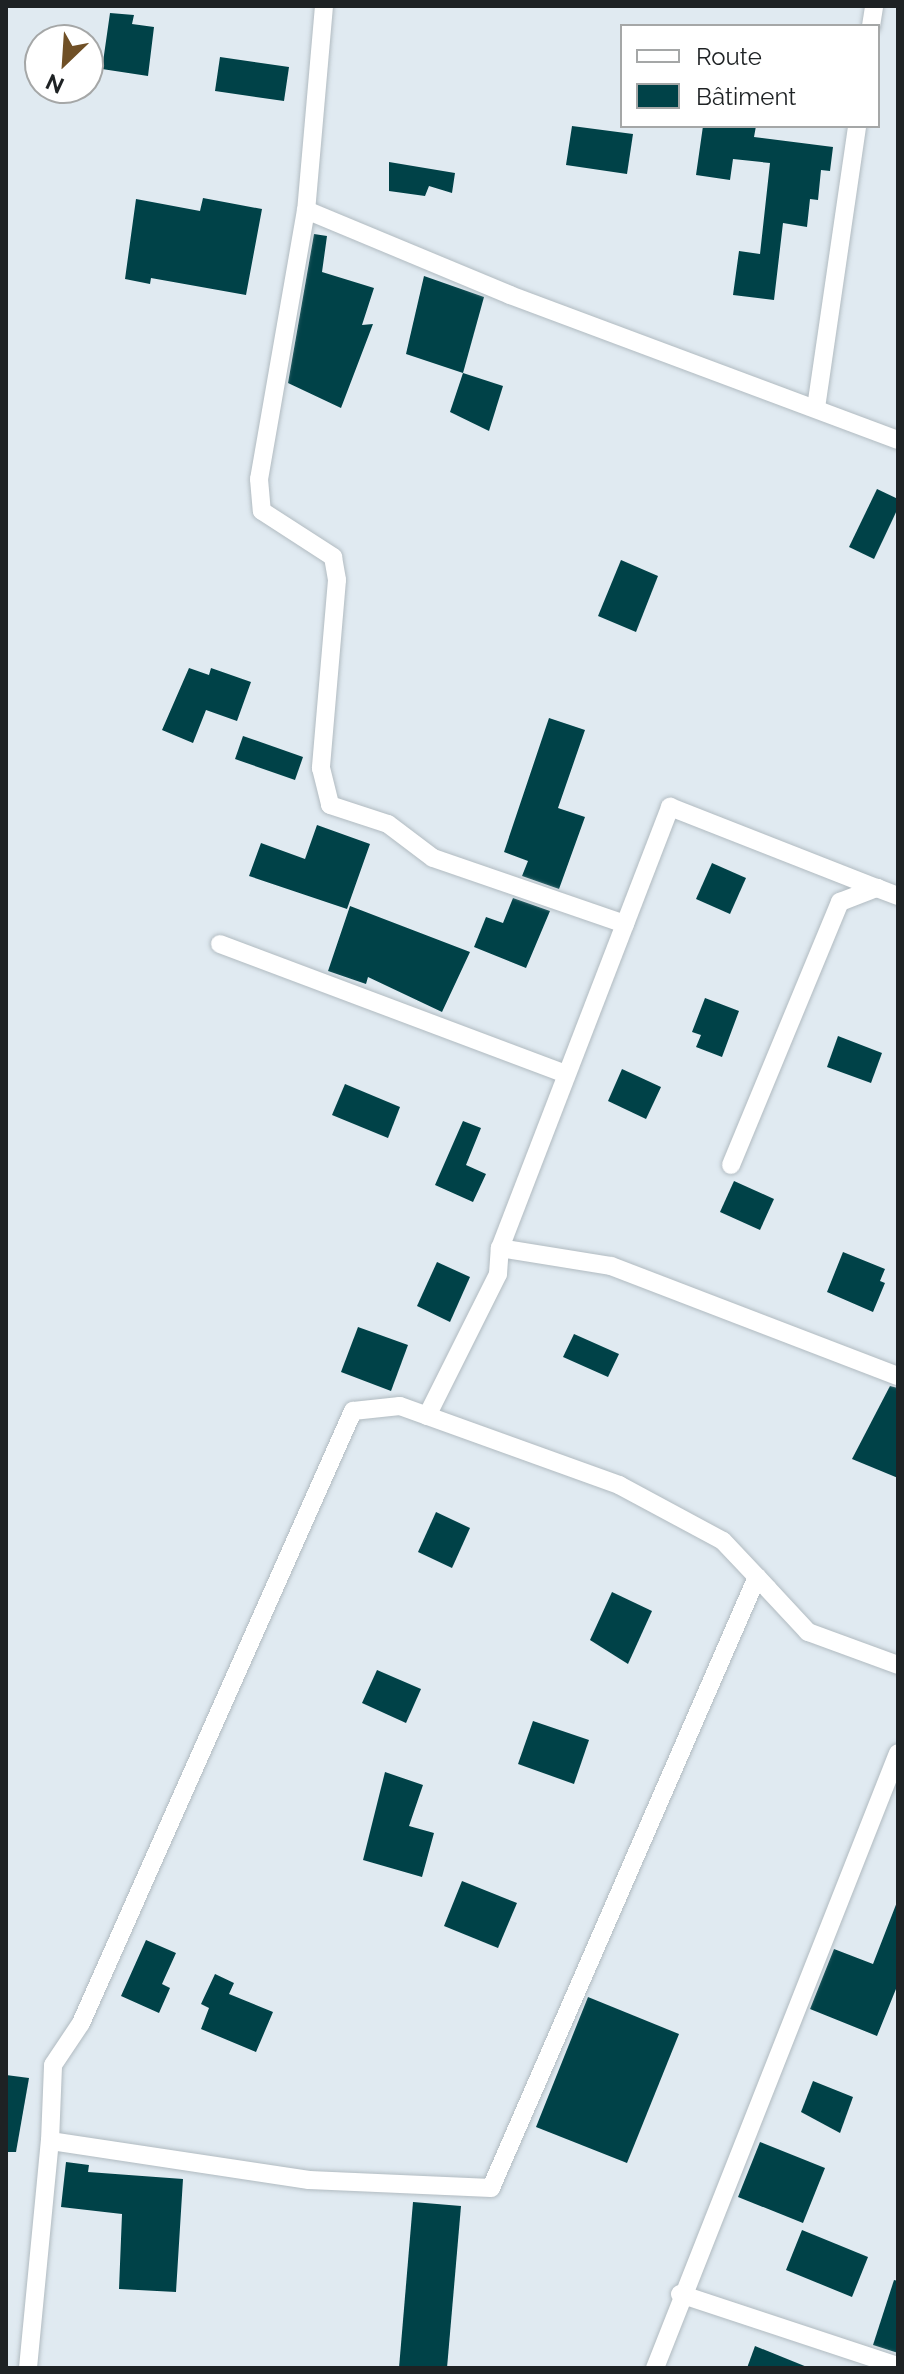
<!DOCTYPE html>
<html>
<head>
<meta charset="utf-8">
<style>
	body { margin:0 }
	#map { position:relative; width:904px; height:2374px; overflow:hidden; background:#e0eaf1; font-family:Raleway,sans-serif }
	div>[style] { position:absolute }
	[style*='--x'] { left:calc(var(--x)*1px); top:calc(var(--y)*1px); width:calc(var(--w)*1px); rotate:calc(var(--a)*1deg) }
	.building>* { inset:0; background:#004248 }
	.roads { filter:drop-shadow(0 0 2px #b1bbc1) drop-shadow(0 0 2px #b1bbc1) }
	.minor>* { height:18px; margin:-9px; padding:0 9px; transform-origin:9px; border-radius:9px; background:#fff }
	span { translate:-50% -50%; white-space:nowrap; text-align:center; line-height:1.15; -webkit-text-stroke:8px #fff; paint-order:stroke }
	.frame { position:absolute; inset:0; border:8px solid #1e2224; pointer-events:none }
	.legend { position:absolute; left:620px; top:24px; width:260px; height:104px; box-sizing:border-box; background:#fff; border:2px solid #a5a7a7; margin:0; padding:10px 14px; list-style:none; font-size:24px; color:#1e2224 }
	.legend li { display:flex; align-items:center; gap:16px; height:40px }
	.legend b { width:40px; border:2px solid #a5a7a7 }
	.north { position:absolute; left:24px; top:24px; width:80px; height:80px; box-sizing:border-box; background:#fff; border:2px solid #a5a7a7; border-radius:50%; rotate:205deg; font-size:22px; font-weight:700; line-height:32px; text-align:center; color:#1e2224 }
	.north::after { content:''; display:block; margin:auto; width:28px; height:36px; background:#705026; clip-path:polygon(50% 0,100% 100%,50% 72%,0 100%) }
</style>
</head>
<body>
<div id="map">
	<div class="building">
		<div style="clip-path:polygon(110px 13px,134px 15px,132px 24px,154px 27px,148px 76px,102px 69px)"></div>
		<div style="clip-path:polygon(220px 57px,289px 67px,284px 101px,215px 91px)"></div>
		<div style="clip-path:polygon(572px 126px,633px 134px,627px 174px,566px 165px)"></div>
		<div style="clip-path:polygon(703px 126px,756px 126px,754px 137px,833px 147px,830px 171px,821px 170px,818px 200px,810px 199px,807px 227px,783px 223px,774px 300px,733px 295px,739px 251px,760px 254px,770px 163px,733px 159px,730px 180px,696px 175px)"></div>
		<div style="clip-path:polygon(389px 162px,455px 173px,452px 193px,429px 186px,425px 196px,389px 191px)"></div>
		<div style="clip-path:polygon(203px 198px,262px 209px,246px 295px,151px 278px,150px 284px,125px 279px,136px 199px,200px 211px)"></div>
		<div style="clip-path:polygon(314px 234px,327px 236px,322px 272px,374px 288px,362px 325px,373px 324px,341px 408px,288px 383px)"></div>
		<div style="clip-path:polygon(424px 276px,484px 297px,463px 373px,406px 354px)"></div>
		<div style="clip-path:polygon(463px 373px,503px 386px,489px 431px,450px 412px)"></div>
		<div style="clip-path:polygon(877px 489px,898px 499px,898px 508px,874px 559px,849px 547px)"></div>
		<div style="clip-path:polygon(621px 560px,658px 576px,636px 632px,598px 616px)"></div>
		<div style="clip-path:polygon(189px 668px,209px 675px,211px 668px,251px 682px,237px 721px,206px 710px,193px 743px,162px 730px)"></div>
		<div style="clip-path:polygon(549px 718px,585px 730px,558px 808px,585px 817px,559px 889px,522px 876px,528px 861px,504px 852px)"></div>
		<div style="clip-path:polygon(243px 736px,303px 757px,295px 780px,235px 759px)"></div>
		<div style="clip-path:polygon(317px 825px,370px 844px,347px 909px,249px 876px,261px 843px,305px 859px)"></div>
		<div style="clip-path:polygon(712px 863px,746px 878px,730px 914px,696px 899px)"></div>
		<div style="clip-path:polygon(513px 898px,550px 911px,526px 968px,474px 947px,486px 917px,503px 923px)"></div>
		<div style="clip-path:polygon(350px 906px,470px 952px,442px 1012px,368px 977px,366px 984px,328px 971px)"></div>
		<div style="clip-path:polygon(705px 998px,739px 1011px,722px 1057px,696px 1047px,701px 1035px,692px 1032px)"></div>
		<div style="clip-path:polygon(838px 1036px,882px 1053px,871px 1083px,827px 1067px)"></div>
		<div style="clip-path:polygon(622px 1069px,661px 1087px,646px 1119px,608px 1101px)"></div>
		<div style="clip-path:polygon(345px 1084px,400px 1107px,388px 1138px,332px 1115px)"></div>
		<div style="clip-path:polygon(463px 1121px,481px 1128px,466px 1165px,486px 1174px,473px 1202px,435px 1185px)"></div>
		<div style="clip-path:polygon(734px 1181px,774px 1199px,760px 1230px,720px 1212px)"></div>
		<div style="clip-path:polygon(843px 1252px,885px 1269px,880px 1281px,885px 1283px,873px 1312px,827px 1292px)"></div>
		<div style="clip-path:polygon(437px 1262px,470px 1277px,450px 1322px,417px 1306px)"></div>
		<div style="clip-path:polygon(358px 1327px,408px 1345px,391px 1391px,341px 1372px)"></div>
		<div style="clip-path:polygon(574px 1334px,619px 1354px,608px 1377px,563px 1357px)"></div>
		<div style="clip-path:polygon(890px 1386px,898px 1388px,898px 1478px,852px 1459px)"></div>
		<div style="clip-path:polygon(436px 1512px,470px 1528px,452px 1568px,418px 1552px)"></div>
		<div style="clip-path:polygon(612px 1592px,652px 1611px,628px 1664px,590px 1640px)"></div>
		<div style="clip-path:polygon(377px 1670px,421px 1689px,406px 1723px,362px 1703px)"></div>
		<div style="clip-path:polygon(533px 1721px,589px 1740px,574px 1784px,518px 1764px)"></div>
		<div style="clip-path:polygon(385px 1772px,423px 1785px,409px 1826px,434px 1833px,422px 1877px,363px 1860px)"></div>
		<div style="clip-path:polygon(462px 1881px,517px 1903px,498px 1948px,444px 1926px)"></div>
		<div style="clip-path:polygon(897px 1902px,898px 1984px,877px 2036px,810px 2009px,834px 1949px,873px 1964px)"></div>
		<div style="clip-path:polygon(146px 1940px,176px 1953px,162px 1984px,170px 1988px,159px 2013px,121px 1996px)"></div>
		<div style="clip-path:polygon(215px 1974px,234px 1983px,229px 1994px,273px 2012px,256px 2052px,201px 2029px,209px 2008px,201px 2004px)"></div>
		<div style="clip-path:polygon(588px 1997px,679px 2034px,627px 2163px,536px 2127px)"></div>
		<div style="clip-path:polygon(6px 2075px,29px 2078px,16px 2152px,6px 2152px)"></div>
		<div style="clip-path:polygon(813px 2081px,853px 2097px,840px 2133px,801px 2112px)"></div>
		<div style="clip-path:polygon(760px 2142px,825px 2168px,803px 2223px,738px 2197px)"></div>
		<div style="clip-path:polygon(66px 2162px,89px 2165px,88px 2172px,183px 2179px,176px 2292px,119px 2289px,122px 2214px,61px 2207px)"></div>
		<div style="clip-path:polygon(413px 2202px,461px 2206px,447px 2368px,399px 2368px)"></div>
		<div style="clip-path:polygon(802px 2230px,868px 2257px,852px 2297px,786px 2270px)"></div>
		<div style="clip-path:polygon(894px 2280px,898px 2281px,898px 2353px,873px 2345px)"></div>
		<div style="clip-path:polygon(755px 2346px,807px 2367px,807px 2368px,747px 2368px)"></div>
	</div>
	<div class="roads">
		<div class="minor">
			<div style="--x:324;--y:6;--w:205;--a:95"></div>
			<div style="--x:306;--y:210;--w:273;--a:99.9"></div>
			<div style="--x:259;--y:479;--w:32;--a:85"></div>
			<div style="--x:262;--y:511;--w:85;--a:32.9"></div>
			<div style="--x:333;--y:557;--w:23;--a:80"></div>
			<div style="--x:337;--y:580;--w:189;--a:94.9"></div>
			<div style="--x:321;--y:768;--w:38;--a:76"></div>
			<div style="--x:330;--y:805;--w:61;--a:18.1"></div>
			<div style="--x:388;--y:824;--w:56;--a:37.1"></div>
			<div style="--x:433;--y:858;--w:203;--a:19"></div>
			<div style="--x:871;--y:26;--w:20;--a:-81"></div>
			<div style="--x:306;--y:210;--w:221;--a:22.6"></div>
			<div style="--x:510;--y:295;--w:414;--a:20.5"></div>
			<div style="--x:816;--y:408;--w:285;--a:-81.7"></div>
			<div style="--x:220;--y:944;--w:370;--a:20.6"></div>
			<div style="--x:731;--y:1165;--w:285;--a:-67.5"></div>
			<div style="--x:840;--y:902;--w:40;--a:-21"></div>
			<div style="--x:877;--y:888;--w:22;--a:21"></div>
			<div style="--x:500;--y:1248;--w:112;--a:9.2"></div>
			<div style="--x:611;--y:1266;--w:307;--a:21"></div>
			<div style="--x:427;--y:1416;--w:159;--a:-63.4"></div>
			<div style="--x:498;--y:1274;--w:26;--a:-86"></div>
			<div style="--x:500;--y:1248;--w:473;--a:-68.9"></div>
			<div style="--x:670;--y:807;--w:222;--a:21.4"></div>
			<div style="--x:757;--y:1577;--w:666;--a:113.53"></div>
			<div style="--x:491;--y:2188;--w:182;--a:-177.5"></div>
			<div style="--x:309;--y:2180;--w:262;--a:-171.4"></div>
			<div style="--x:50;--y:2141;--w:76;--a:-87.7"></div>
			<div style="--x:53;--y:2065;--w:50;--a:-56.3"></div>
			<div style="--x:81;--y:2023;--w:670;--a:-66.04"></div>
			<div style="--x:353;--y:1411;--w:47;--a:-6.1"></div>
			<div style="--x:400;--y:1406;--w:233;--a:19.8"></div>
			<div style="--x:619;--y:1485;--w:118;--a:28.3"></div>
			<div style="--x:723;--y:1541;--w:50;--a:46.6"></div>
			<div style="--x:757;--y:1577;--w:16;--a:47"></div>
			<div style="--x:768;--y:1589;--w:59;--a:47.1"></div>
			<div style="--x:808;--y:1632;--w:96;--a:20.1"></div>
			<div style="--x:680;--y:2294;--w:230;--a:18.3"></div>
			<div style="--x:28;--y:2368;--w:228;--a:-84.5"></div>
			<div style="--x:655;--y:2368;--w:661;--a:-68.44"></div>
		</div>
	</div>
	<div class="frame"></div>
	<ul class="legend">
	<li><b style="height:10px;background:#fff"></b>Route</li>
	<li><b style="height:22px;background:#004248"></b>Bâtiment</li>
	</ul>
	<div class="north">N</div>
</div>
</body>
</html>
